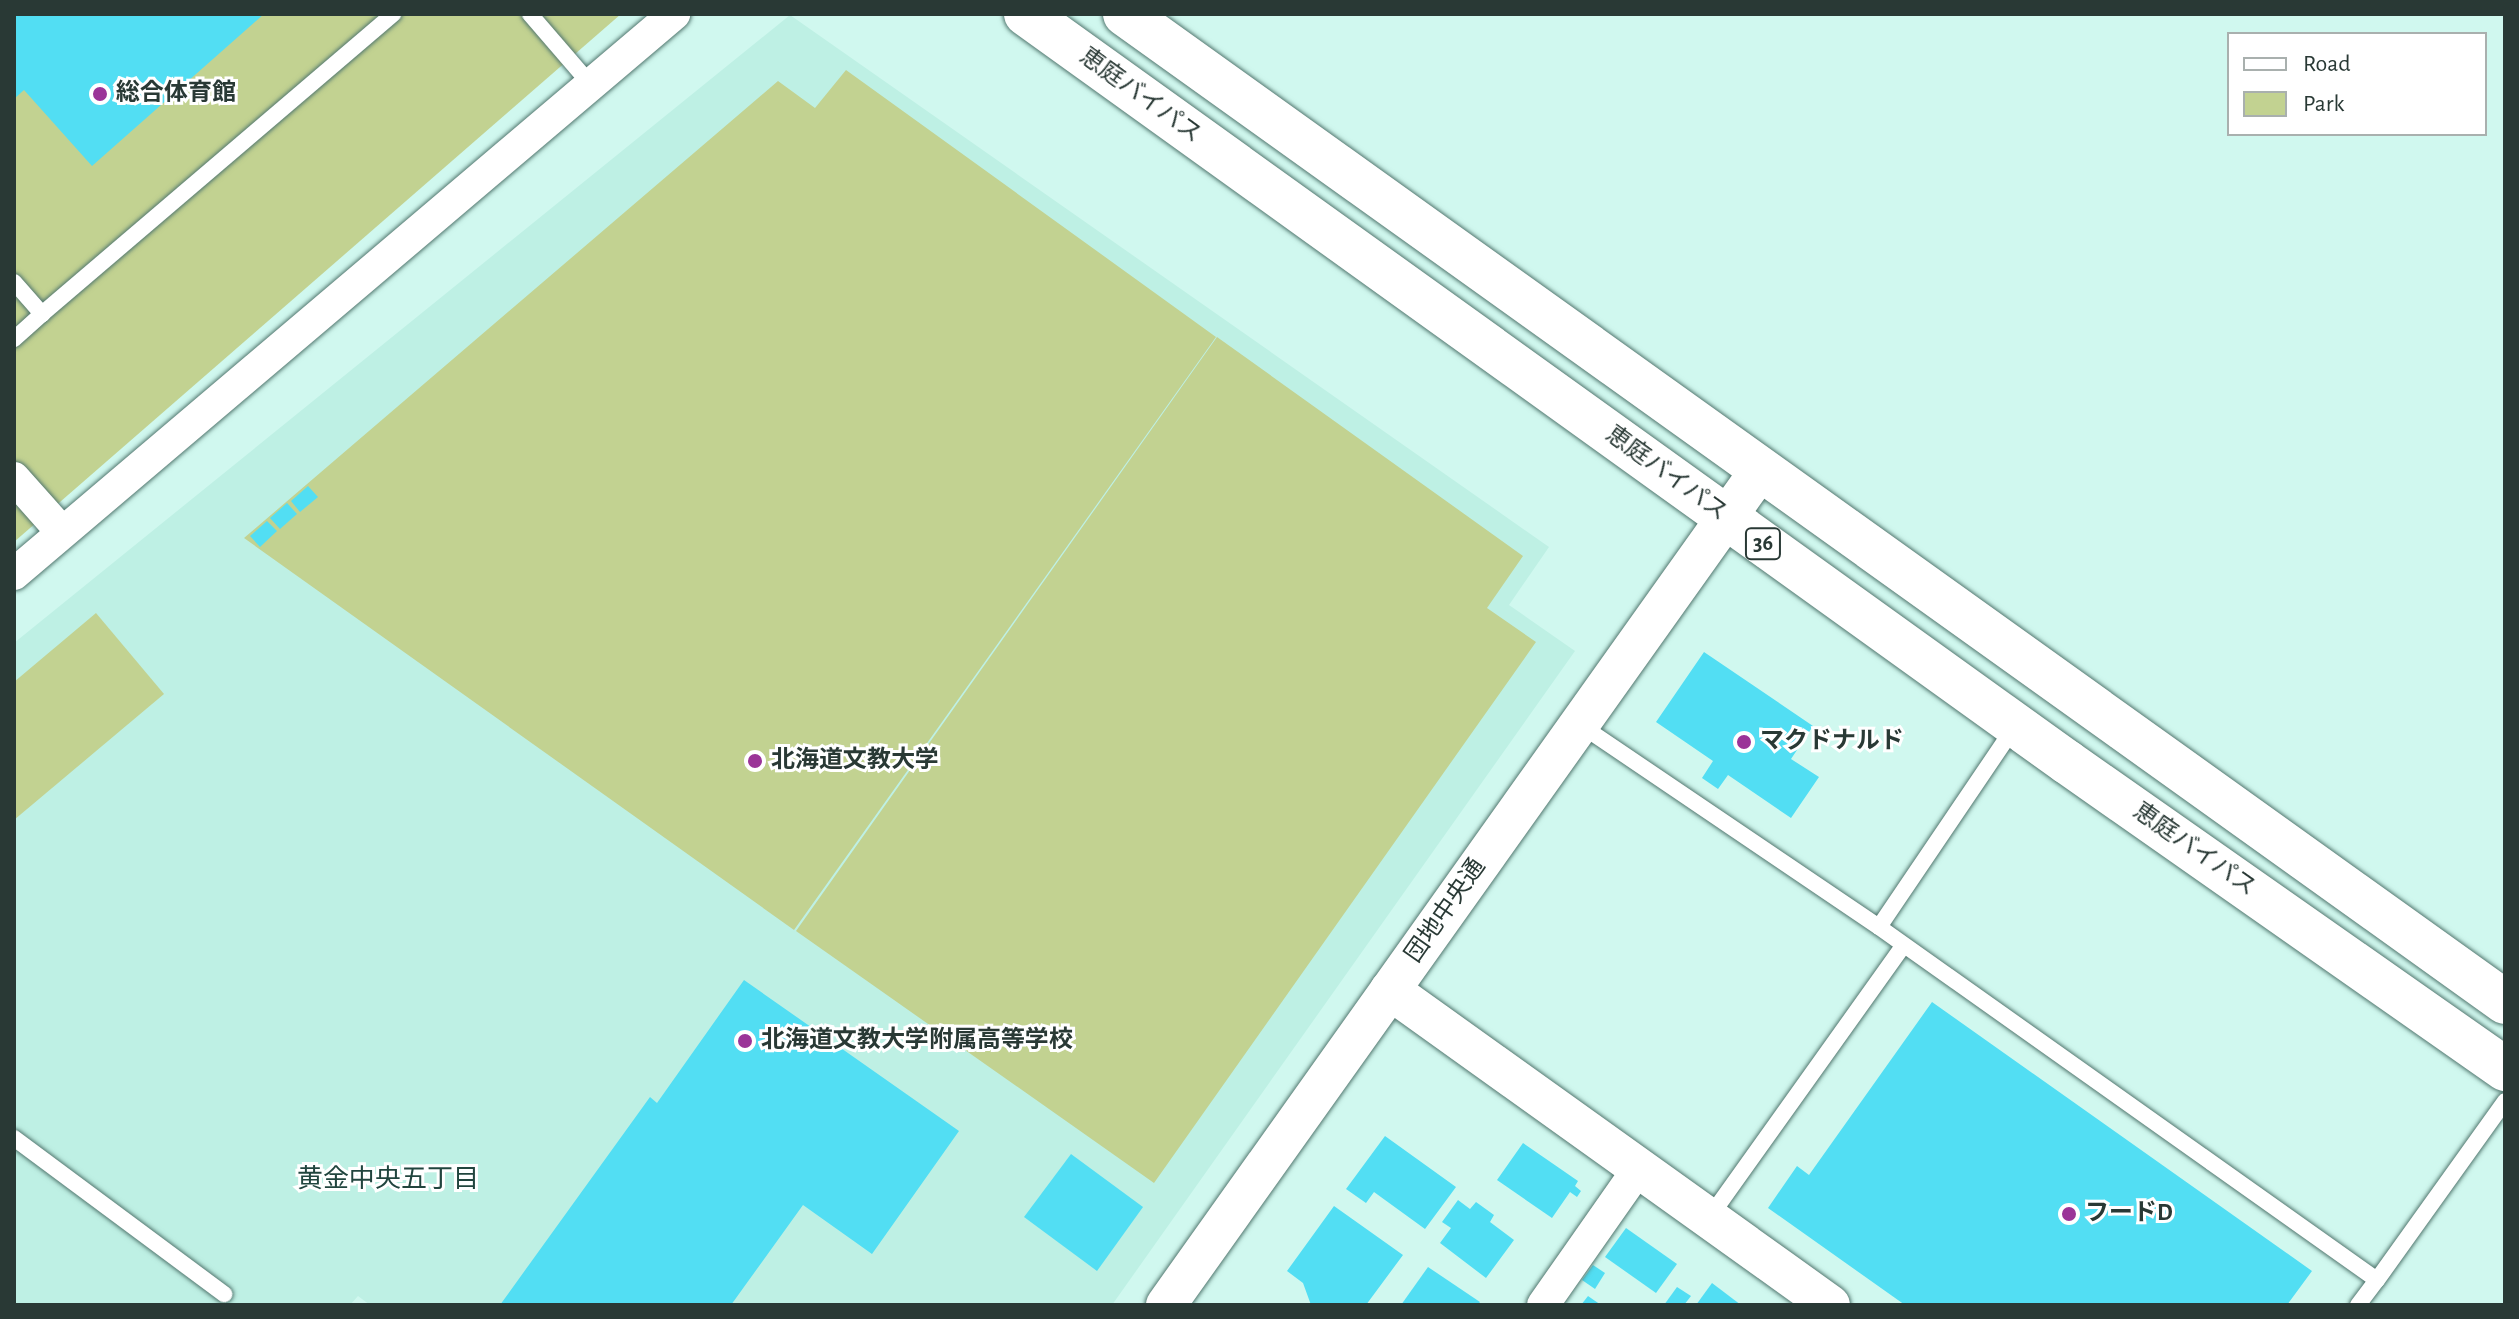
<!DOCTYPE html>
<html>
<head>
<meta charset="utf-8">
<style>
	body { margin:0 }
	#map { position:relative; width:2519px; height:1319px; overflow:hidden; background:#d0f8ef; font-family:"Alegreya Sans","Noto Sans JP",sans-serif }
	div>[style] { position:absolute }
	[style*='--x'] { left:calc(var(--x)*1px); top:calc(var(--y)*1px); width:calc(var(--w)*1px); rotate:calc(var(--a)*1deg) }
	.built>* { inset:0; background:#bef0e4 }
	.green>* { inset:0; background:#c2d291 }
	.building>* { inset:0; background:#52def3 }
	.roads { filter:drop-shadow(0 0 2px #52776f) drop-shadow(0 0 2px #52776f) }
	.service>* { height:16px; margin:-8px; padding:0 8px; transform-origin:8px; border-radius:8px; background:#fff }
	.minor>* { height:32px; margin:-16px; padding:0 16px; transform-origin:16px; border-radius:16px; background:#fff }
	.tertiary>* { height:40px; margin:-20px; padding:0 20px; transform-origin:20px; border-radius:20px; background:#fff }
	.trunk>* { height:44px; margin:-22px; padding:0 22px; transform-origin:22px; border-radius:22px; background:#fff }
	.dots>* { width:22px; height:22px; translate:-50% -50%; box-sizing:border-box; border:4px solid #fff; border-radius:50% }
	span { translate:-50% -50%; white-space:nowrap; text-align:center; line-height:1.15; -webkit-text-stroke:6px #fff; paint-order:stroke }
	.shield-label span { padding:2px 6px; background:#fff; border:2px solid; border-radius:6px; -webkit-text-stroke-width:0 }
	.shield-label { font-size:22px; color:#293935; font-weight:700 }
	.poi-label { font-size:24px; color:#293935; font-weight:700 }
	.left { translate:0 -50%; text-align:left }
	.street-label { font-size:24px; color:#293935 }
	.neighbourhood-label { font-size:26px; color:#21453e }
	.frame { position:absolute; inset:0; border:16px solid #293935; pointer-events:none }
	.legend { position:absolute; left:2227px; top:32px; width:260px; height:104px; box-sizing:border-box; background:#fff; border:2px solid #a9b0ae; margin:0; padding:10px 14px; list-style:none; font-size:24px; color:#293935 }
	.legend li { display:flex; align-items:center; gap:16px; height:40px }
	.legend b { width:40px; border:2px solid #a9b0ae }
</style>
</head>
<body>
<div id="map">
	<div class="built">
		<div style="clip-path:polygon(790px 15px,1549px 547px,1509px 605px,1575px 651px,1112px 1305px,370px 1305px,358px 1296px,350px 1305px,14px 1305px,14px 643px)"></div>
	</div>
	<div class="green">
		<div style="clip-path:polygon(14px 14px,621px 14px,14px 542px)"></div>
		<div style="clip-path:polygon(846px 70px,1216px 337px,794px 930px,244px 538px,778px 81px,815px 108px)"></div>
		<div style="clip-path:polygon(1217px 337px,1523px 556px,1487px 608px,1536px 642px,1154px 1183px,796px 931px)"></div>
		<div style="clip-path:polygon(96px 613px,164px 694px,14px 820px,14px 682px)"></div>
	</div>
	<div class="building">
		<div style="clip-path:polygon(14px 14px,264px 14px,92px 166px,24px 90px,14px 99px)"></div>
		<div style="clip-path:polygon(308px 486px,318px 497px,300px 512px,291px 501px)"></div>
		<div style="clip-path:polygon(287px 503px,297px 514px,280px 529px,270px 518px)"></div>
		<div style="clip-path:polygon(267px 521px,277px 531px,260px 547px,250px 536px)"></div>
		<div style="clip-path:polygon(1704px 652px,1813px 726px,1791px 759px,1819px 777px,1791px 818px,1728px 775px,1718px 789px,1702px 778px,1713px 761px,1656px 722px)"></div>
		<div style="clip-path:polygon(744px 980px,959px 1131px,872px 1254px,803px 1205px,731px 1305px,500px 1305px,650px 1097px,657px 1103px)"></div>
		<div style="clip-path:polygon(1932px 1002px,2312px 1271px,2287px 1305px,1905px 1305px,1768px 1208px,1797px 1166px,1809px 1175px)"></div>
		<div style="clip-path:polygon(1385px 1136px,1456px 1187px,1425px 1229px,1374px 1192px,1366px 1203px,1346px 1189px)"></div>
		<div style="clip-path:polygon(1523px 1143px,1578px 1181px,1575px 1186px,1581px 1191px,1577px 1197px,1570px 1192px,1552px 1218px,1497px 1180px)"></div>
		<div style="clip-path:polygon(1071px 1154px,1143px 1207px,1097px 1271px,1024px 1217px)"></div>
		<div style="clip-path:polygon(1458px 1200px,1470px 1209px,1476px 1202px,1494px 1215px,1490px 1222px,1514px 1240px,1486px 1278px,1440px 1243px,1451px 1228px,1442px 1222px)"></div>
		<div style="clip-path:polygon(1334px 1206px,1403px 1255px,1366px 1305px,1311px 1305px,1303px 1283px,1287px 1271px)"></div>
		<div style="clip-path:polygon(1626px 1228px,1677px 1264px,1656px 1293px,1605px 1257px)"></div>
		<div style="clip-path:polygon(1593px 1265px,1605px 1273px,1595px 1289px,1582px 1280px)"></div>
		<div style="clip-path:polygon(1428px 1267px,1480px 1302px,1478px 1305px,1401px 1305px)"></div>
		<div style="clip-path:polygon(1712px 1283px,1741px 1305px,1696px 1305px)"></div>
		<div style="clip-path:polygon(1677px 1287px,1691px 1296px,1684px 1305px,1664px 1305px)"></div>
		<div style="clip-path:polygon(1588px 1296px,1601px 1305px,1581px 1305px)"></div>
	</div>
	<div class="roads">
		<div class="service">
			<div style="--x:530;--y:14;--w:95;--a:49.3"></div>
			<div style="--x:14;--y:282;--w:43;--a:48.8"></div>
			<div style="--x:42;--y:314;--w:38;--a:138"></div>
			<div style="--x:42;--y:314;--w:462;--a:-40.5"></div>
			<div style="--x:1579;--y:724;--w:362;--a:34.1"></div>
			<div style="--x:1879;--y:927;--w:243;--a:-55.9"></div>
			<div style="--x:1879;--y:927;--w:610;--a:35.33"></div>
			<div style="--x:2377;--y:1280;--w:220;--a:-54.4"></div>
			<div style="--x:14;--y:1138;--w:262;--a:36.6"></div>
			<div style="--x:1709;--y:1218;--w:335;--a:-54.5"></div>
			<div style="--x:2358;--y:1305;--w:31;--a:-53"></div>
		</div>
		<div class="minor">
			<div style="--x:14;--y:478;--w:72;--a:48.4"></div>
			<div style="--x:14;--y:574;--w:866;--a:-40.31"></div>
			<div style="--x:1543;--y:1305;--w:167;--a:-55"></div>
		</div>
		<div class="tertiary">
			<div style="--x:1390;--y:990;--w:541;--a:35.6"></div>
			<div style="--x:1166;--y:1305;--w:1026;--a:-54.56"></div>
		</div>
		<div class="trunk">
			<div style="--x:1026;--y:14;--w:1282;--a:35.7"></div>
			<div style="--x:2067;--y:762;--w:535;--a:35.03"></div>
			<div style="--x:1125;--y:14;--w:1697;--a:35.6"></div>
		</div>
	</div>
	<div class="dots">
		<div style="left:100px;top:94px;background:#9b3498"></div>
		<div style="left:1744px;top:742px;background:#9b3498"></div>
		<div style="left:755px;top:761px;background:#9b3498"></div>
		<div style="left:745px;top:1041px;background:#9b3498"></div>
		<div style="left:2069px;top:1214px;background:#9b3498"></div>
	</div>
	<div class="shield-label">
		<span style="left:1763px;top:544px">36</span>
	</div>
	<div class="poi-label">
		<span class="left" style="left:116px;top:94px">総合体育館</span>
		<span class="left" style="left:1760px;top:742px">マクドナルド</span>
		<span class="left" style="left:771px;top:761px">北海道文教大学</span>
		<span class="left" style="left:761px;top:1041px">北海道文教大学附属高等学校</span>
		<span class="left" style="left:2085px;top:1214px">フードD</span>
	</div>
	<div class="street-label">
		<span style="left:1140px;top:96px;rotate:36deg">恵庭バイパス</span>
		<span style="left:1666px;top:474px;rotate:36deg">恵庭バイパス</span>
		<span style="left:2194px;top:850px;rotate:35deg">恵庭バイパス</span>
		<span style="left:1446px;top:911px;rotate:-55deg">団地中央通</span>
	</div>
	<div class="neighbourhood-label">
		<span style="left:388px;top:1180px">黄金中央五丁目</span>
	</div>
	<div class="frame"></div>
	<ul class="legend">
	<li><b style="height:10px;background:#fff"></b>Road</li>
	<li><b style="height:22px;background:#c2d291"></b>Park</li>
	</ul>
</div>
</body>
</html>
